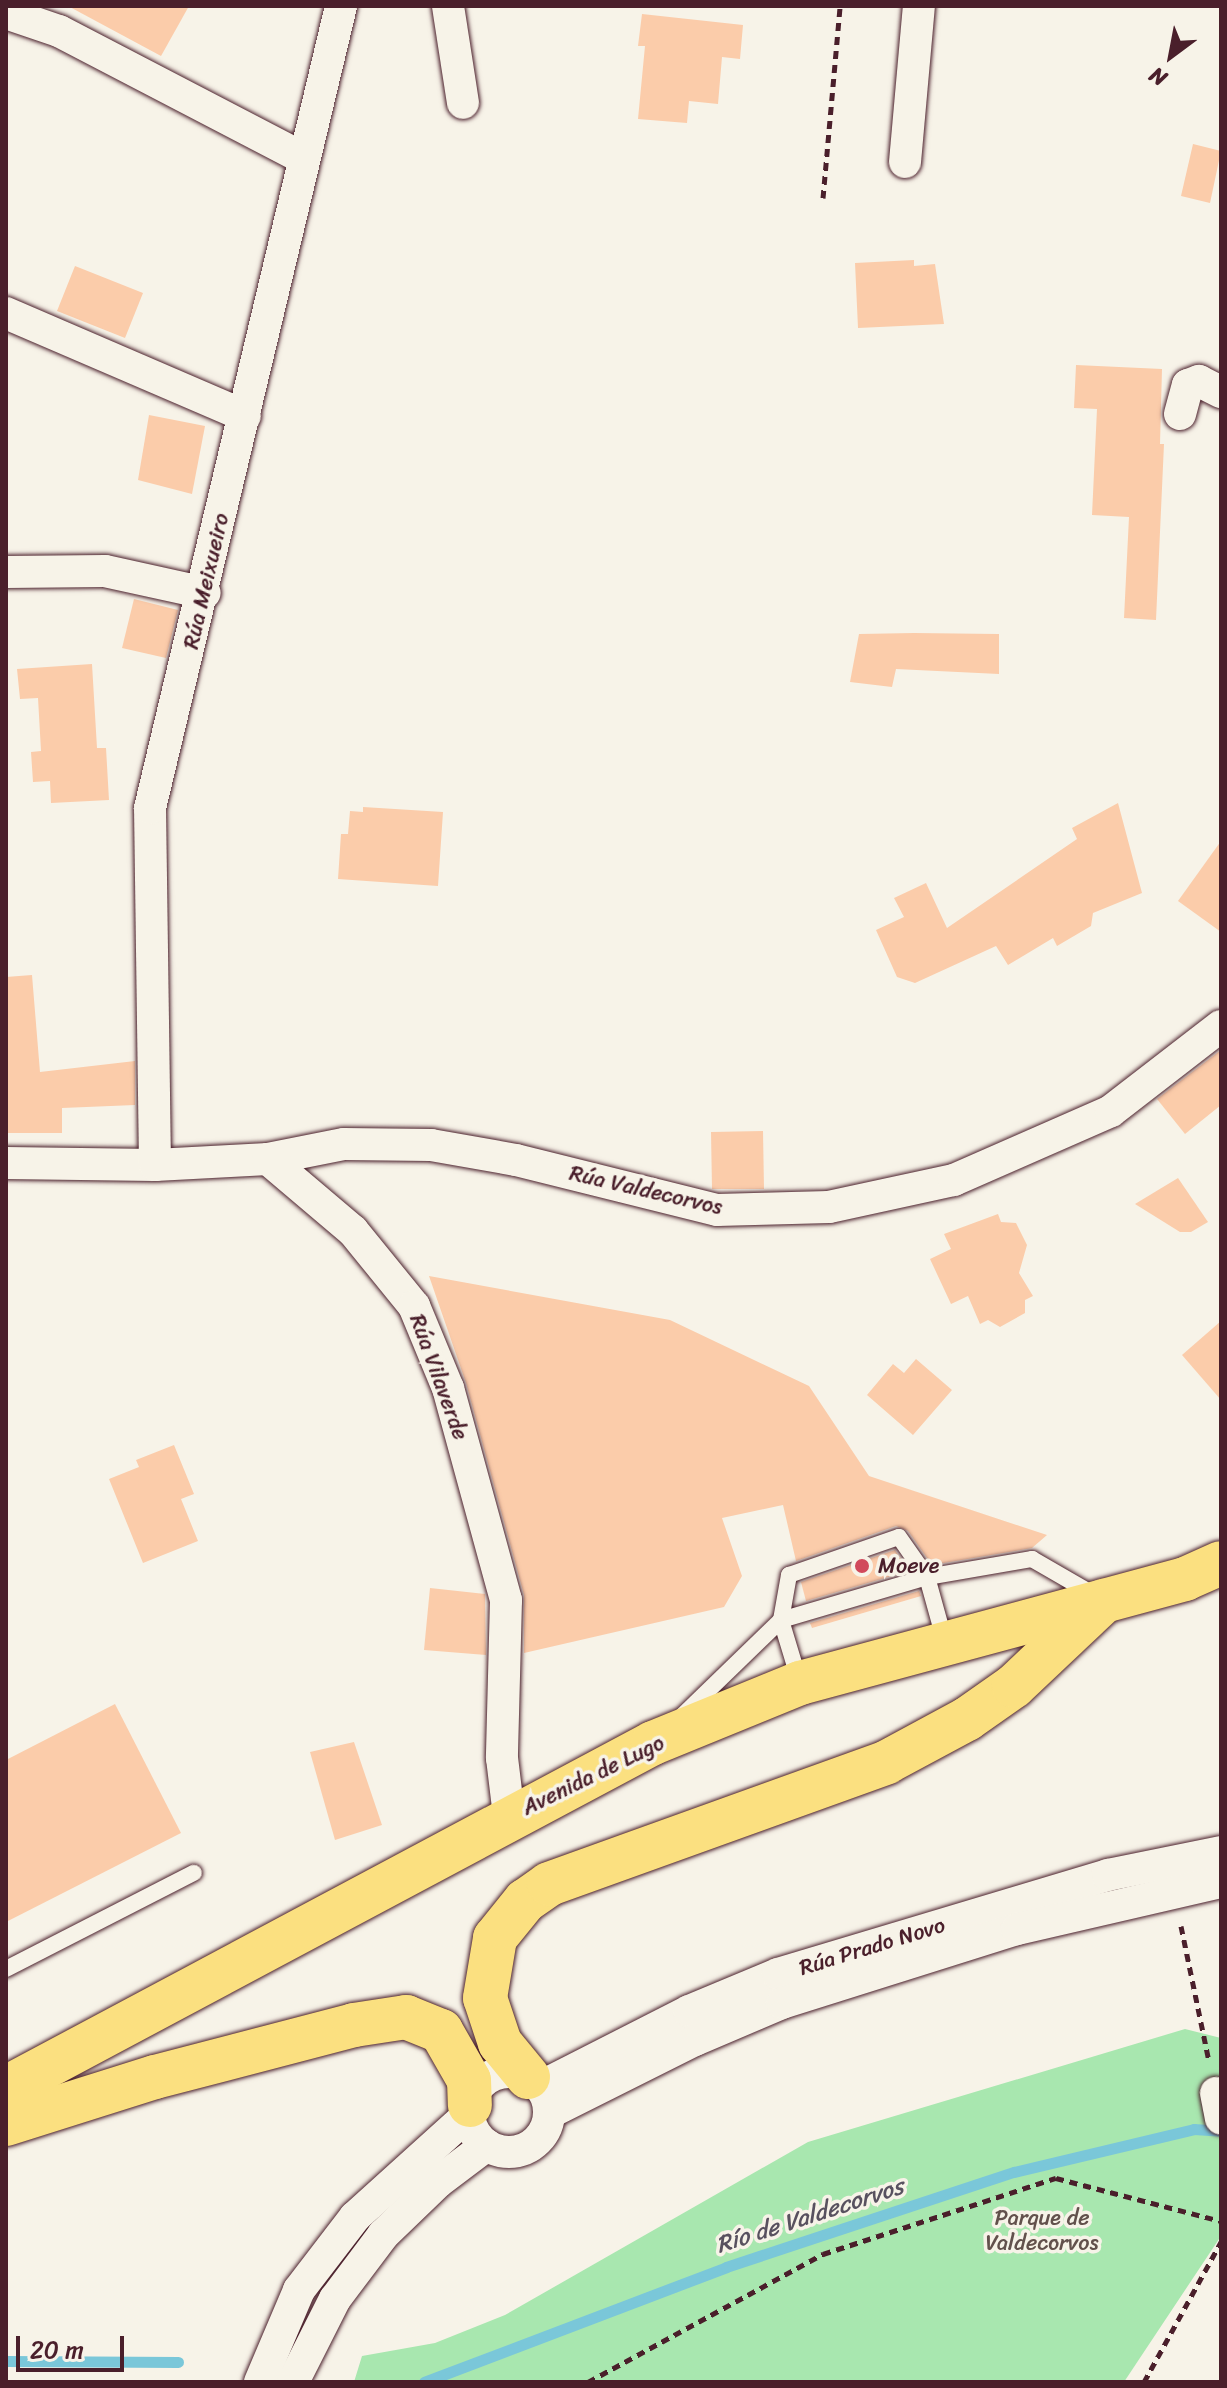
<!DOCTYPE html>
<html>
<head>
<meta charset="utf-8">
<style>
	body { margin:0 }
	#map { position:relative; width:1227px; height:2388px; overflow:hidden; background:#f7f3e8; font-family:Sriracha,sans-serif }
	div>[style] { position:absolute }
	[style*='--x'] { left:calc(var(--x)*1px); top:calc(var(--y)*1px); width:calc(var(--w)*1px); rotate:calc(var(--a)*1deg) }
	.green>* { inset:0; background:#a8e7af }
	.stream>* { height:11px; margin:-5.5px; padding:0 5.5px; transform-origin:5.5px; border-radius:5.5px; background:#7ac7d9 }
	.building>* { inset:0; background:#fbccaa }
	.path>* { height:5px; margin-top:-2.5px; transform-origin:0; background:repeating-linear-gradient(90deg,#4a1f2b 0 8px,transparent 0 14px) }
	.roads { filter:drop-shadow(0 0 2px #4a1f2b) drop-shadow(0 0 2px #4a1f2b) }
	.lane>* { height:16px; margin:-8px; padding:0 8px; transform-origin:8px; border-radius:8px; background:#f7f3e8 }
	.street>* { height:32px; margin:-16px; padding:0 16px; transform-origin:16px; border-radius:16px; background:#f7f3e8 }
	.street>.ring { margin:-16px; padding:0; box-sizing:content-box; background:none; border:32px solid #f7f3e8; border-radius:50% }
	.highway>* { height:44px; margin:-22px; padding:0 22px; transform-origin:22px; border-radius:22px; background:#fbe080 }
	.dots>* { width:22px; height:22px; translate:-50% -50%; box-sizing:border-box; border:4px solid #f7f3e8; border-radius:50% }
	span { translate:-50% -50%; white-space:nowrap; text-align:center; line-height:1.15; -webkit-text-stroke:7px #f7f3e8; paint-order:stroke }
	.street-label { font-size:22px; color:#4a1f2b }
	.poi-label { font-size:22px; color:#4a1f2b }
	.left { translate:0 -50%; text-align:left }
	.park-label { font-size:22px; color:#62514c }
	.water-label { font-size:24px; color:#58515f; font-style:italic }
	.frame { position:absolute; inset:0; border:8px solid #4a1f2b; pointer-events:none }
	.north { position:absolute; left:1131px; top:16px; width:80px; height:80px; -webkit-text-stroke:6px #f7f3e8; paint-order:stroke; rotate:212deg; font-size:22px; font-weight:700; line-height:32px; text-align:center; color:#4a1f2b }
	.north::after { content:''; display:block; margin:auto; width:28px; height:36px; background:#4a1f2b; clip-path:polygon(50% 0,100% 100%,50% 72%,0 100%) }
	.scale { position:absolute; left:16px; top:2336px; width:108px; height:36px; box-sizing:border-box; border:4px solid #4a1f2b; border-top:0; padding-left:10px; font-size:24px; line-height:28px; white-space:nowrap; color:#4a1f2b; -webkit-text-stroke:6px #f7f3e8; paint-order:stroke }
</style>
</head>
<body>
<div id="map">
	<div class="green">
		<div style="clip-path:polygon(1185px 2029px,1221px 2038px,1221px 2236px,1124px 2382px,354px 2382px,362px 2356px,435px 2343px,505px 2315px,808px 2142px)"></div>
	</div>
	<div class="stream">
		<div style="--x:6;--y:2361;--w:172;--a:0.3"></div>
		<div style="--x:424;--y:2382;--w:323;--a:-20.8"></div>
		<div style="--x:726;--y:2267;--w:303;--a:-18.3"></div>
		<div style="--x:1014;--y:2172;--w:185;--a:-13.4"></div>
		<div style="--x:1194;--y:2129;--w:27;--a:4"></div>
	</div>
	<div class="building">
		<div style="clip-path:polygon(68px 6px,189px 6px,161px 56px)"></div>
		<div style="clip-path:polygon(642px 14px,743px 25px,740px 59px,722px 57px,718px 104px,689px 101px,687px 123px,638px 119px,645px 46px,638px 46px)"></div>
		<div style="clip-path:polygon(1193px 144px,1221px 151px,1210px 203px,1181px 196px)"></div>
		<div style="clip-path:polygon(914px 260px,914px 266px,935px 264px,944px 324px,858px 328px,855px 263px)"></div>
		<div style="clip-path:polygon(75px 266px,143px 293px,125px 338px,57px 311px)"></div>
		<div style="clip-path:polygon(1076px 365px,1162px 369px,1160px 444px,1164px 444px,1156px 620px,1124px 618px,1129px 517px,1092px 515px,1097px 409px,1074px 408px)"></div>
		<div style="clip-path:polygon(149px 415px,205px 426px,192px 494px,138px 480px)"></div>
		<div style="clip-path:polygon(134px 599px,178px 610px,166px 658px,122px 648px)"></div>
		<div style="clip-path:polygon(914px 633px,999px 634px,999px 674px,896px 669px,892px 687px,850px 682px,859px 634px)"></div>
		<div style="clip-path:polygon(92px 664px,97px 748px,106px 748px,109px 800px,51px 803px,50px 781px,33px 782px,31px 752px,41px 751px,38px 698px,20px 699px,17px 669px)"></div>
		<div style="clip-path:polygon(1118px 803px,1142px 893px,1093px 913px,1091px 926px,1057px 946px,1053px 938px,1008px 965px,996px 946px,915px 983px,897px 977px,876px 930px,904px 917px,894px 898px,926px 883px,947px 928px,1077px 839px,1072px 828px)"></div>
		<div style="clip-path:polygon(363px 807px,443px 812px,438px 886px,338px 879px,341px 834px,348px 834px,350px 811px,363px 812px)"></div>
		<div style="clip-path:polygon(1221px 841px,1221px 932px,1178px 901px)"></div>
		<div style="clip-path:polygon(32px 975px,40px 1072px,135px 1061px,135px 1105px,62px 1108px,62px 1133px,6px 1133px,6px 977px)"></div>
		<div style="clip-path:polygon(1221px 1050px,1221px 1105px,1185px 1134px,1157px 1099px)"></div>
		<div style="clip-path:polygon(763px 1131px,764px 1189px,712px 1189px,711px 1132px)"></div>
		<div style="clip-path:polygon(1178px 1178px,1208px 1222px,1191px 1232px,1180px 1232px,1135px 1204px)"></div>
		<div style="clip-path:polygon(998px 1214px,1001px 1222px,1016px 1223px,1027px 1245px,1019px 1273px,1033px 1296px,1025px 1300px,1025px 1313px,1000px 1327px,988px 1320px,980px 1324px,968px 1296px,951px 1304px,930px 1259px,951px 1249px,944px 1234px)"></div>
		<div style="clip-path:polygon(429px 1276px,670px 1320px,809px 1386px,869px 1476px,1047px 1535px,1032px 1548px,932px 1565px,908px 1531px,896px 1526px,796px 1561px,783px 1505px,722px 1518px,742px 1576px,724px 1607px,524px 1653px,524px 1595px,466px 1383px)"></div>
		<div style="clip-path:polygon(1221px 1321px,1221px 1400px,1182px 1355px)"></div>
		<div style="clip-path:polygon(916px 1359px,952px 1390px,913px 1435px,867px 1395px,893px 1364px,904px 1373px)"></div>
		<div style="clip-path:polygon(174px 1445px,194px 1494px,181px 1499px,198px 1541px,143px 1563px,109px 1479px,139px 1467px,136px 1460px)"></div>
		<div style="clip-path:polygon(895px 1550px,909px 1571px,806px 1601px,801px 1582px)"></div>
		<div style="clip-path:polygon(430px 1588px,485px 1594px,486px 1655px,424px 1650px)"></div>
		<div style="clip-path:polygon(919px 1591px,921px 1596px,812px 1628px,810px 1623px)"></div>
		<div style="clip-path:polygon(115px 1704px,181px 1833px,6px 1922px,6px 1760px)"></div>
		<div style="clip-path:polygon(354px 1742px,382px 1825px,335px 1840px,310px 1752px)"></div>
	</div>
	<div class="path">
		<div style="--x:823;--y:198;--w:193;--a:-84.9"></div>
		<div style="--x:1181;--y:1926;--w:138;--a:78.3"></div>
		<div style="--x:588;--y:2382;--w:268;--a:-28.6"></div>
		<div style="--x:823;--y:2254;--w:245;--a:-18.1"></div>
		<div style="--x:1056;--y:2178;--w:171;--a:14.6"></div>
		<div style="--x:1144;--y:2382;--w:160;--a:-61.2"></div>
	</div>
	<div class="roads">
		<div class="lane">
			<div style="--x:800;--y:1683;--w:66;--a:-106.8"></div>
			<div style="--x:781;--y:1620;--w:46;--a:-79.9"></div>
			<div style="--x:789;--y:1575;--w:116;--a:-19.1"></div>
			<div style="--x:899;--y:1537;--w:49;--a:55"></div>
			<div style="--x:927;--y:1577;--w:67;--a:74.5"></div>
			<div style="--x:683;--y:1715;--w:136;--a:-44.1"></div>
			<div style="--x:781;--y:1620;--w:152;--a:-16.4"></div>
			<div style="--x:927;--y:1577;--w:107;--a:-9.7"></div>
			<div style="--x:1032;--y:1559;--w:74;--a:30"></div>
			<div style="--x:6;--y:1969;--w:211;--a:-27.1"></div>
		</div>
		<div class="street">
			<div style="--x:448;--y:6;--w:98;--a:81.2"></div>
			<div style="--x:6;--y:13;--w:56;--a:18.8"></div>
			<div style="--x:59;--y:31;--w:275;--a:27.5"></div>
			<div style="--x:905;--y:162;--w:157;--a:-84.9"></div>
			<div style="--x:6;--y:313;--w:260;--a:23.3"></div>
			<div style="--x:1180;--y:414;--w:30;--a:-75"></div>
			<div style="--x:1188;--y:385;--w:12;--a:-20"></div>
			<div style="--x:1199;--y:381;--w:25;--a:27"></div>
			<div style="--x:6;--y:572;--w:99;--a:-0.6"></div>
			<div style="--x:105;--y:571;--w:102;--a:12.4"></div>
			<div style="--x:268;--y:1159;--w:77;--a:-11.2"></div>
			<div style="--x:344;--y:1144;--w:87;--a:0.7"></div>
			<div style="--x:431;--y:1145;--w:86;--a:10"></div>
			<div style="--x:516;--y:1160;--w:207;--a:14"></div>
			<div style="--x:717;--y:1210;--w:112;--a:-1.5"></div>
			<div style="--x:829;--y:1207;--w:128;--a:-12.2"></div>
			<div style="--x:954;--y:1180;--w:171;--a:-23.7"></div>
			<div style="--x:1111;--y:1111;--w:139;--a:-37.7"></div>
			<div style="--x:6;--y:1163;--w:149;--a:0.8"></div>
			<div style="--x:155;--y:1165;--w:113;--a:-3"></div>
			<div style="--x:268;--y:1159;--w:111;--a:40.3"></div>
			<div style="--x:353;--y:1231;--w:97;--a:50.9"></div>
			<div style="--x:414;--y:1306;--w:89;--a:67.5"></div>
			<div style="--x:448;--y:1388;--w:220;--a:74.7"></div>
			<div style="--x:506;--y:1600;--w:158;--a:91.5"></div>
			<div style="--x:502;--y:1758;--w:58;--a:83.1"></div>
			<div style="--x:155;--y:1165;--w:357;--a:-90.8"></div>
			<div style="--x:150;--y:808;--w:824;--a:-76.6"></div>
			<div class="ring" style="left:469px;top:2072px;width:48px;height:48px"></div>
			<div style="--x:540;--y:2087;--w:167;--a:-27"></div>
			<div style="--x:689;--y:2011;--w:96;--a:-22.6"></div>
			<div style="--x:778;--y:1974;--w:345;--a:-16.7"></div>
			<div style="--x:1108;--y:1875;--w:115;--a:-11.5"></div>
			<div style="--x:1216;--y:2093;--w:26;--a:79"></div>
			<div style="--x:549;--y:2113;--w:163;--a:-26.6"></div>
			<div style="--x:695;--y:2040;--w:95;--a:-23"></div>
			<div style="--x:782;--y:2003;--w:246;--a:-17.5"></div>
			<div style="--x:1017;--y:1929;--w:209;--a:-13"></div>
			<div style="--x:260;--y:2382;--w:100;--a:-67"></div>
			<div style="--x:299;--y:2290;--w:92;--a:-52.5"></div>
			<div style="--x:355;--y:2217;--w:154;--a:-42.1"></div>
			<div style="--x:293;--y:2382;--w:93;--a:-63.2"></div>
			<div style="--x:335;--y:2299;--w:80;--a:-53.1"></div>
			<div style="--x:383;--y:2235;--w:76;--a:-43.9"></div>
			<div style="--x:438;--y:2182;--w:61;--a:-37.1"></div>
		</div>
		<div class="highway">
			<div style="--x:528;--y:2077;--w:44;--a:-129.5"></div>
			<div style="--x:500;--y:2043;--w:47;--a:-108.4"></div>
			<div style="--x:485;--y:1998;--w:61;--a:-80.5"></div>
			<div style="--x:495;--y:1938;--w:48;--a:-51"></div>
			<div style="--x:525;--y:1901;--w:29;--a:-35"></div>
			<div style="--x:549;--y:1884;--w:359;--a:-19.8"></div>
			<div style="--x:887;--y:1762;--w:91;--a:-28.3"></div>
			<div style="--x:967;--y:1719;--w:57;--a:-35.1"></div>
			<div style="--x:1014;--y:1686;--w:124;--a:-43.4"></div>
			<div style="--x:6;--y:2088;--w:733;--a:-28.07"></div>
			<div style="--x:653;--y:1743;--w:159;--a:-22.2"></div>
			<div style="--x:800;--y:1683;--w:399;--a:-15.1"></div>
			<div style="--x:1185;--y:1579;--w:39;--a:-24"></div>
			<div style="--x:6;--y:2124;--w:156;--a:-17.5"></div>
			<div style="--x:155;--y:2077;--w:206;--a:-14.6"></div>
			<div style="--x:354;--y:2025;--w:53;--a:-8.7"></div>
			<div style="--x:406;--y:2017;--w:38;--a:22"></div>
			<div style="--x:441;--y:2031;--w:56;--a:60.3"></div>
			<div style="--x:469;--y:2080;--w:25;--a:88"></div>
		</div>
	</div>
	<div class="dots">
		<div style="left:862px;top:1566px;background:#d1495b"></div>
	</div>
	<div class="street-label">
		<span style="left:206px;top:581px;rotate:-77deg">Rúa Meixueiro</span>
		<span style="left:646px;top:1190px;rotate:13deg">Rúa Valdecorvos</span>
		<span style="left:439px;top:1377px;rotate:70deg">Rúa Vilaverde</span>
		<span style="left:593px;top:1775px;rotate:-26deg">Avenida de Lugo</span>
		<span style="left:872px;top:1946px;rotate:-17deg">Rúa Prado Novo</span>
	</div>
	<div class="poi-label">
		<span class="left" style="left:878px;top:1566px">Moeve</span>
	</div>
	<div class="park-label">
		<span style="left:1042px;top:2230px">Parque de<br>Valdecorvos</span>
	</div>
	<div class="water-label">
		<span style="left:810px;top:2216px;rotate:-18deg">Río de Valdecorvos</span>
	</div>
	<div class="frame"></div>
	<div class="north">N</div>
	<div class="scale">20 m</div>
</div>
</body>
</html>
